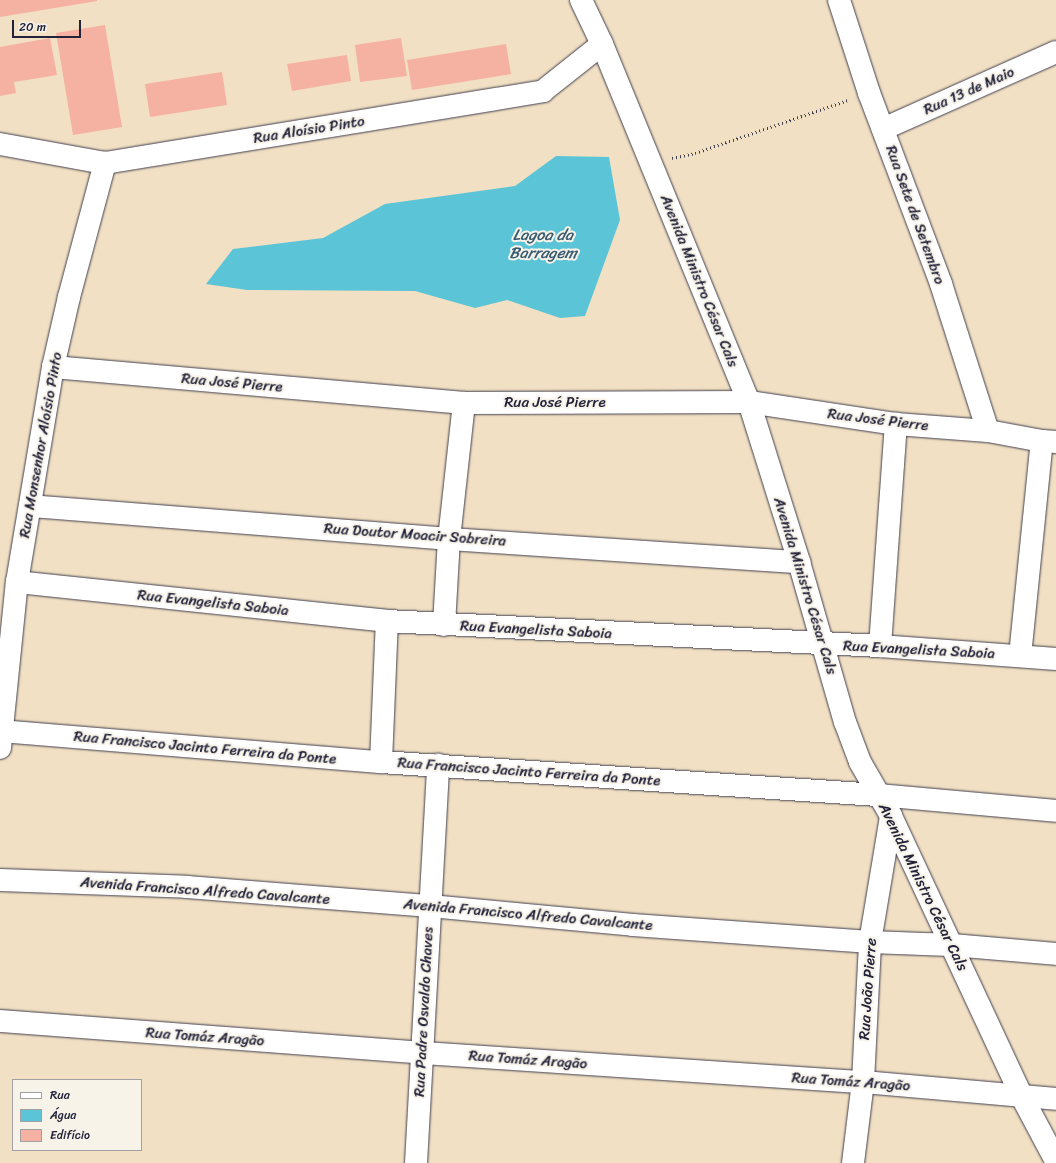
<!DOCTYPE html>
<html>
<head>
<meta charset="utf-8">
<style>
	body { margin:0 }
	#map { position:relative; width:1056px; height:1163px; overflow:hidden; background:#f1e0c3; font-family:Sriracha,sans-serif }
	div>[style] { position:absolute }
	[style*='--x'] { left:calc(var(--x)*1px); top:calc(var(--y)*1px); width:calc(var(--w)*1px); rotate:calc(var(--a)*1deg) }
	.water>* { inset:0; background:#5bc5d7 }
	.building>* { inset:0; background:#f5b1a1 }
	.path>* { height:2.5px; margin-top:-1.25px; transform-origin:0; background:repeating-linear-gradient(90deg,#413e4f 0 1px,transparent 0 4px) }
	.roads { filter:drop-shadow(0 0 1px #413e4f) drop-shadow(0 0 1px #413e4f) }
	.minor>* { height:22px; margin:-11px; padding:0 11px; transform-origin:11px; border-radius:11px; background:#fff }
	.major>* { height:22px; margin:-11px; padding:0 11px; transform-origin:11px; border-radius:11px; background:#fff }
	span { translate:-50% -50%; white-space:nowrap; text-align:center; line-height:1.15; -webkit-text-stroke:4px #f7f3e8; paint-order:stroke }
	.street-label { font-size:15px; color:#22223b }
	.water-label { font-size:16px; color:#365b72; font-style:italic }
	.legend { position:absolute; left:12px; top:1079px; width:130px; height:72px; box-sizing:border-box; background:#f7f3e8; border:1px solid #a29fa3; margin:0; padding:5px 7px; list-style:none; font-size:12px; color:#22223b }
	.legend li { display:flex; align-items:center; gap:8px; height:20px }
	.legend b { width:20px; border:1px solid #a29fa3 }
	.scale { position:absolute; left:12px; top:20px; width:69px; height:18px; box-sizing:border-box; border:2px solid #22223b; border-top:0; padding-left:5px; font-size:12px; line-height:14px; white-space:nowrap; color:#22223b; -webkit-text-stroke:3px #f7f3e8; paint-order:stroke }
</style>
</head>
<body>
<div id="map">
	<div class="water">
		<div style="clip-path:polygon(556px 156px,609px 157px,620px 220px,585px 316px,560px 318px,507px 300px,475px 308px,415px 291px,247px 290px,206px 284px,233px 249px,323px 238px,385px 204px,515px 186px)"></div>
	</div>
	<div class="building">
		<div style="clip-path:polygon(0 0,97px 0,97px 1px,0 17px)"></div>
		<div style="clip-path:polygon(105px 25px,122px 127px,73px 135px,56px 33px)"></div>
		<div style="clip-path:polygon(50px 38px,57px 75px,14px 82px,16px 93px,0 96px,0 47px)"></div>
		<div style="clip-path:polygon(401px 38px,407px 76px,360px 82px,355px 45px)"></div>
		<div style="clip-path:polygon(506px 44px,511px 74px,412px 90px,407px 60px)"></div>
		<div style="clip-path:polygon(347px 55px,351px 81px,292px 91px,287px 64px)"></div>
		<div style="clip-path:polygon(222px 72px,227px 105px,150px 117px,145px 84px)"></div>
	</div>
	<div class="path">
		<div style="--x:672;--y:158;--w:24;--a:-12"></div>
		<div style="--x:695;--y:153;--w:162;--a:-19.1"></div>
	</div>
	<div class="roads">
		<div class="minor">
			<div style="--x:839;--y:0;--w:98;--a:72.1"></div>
			<div style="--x:869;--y:93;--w:204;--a:69.3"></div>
			<div style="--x:941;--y:284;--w:154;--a:72.3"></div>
			<div style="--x:883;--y:129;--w:189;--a:-24"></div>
			<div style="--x:0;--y:144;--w:107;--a:10.3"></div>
			<div style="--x:105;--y:163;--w:444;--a:-9.3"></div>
			<div style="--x:543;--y:91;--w:75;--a:-38.5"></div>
			<div style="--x:53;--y:367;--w:413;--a:5"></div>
			<div style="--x:464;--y:403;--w:285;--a:-0.2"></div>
			<div style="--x:749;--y:402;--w:149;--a:8.5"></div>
			<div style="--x:896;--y:424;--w:92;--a:4.4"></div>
			<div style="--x:988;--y:431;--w:55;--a:10.5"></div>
			<div style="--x:1042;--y:441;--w:14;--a:4"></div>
			<div style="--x:30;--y:506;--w:420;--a:4.5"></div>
			<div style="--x:449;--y:539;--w:351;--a:3.8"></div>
			<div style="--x:17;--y:582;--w:372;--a:6"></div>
			<div style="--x:387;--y:621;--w:494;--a:2.9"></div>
			<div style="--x:880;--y:646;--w:176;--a:4.2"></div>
			<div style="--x:444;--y:625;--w:86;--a:-86.7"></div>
			<div style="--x:449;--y:539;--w:137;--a:-83.7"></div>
			<div style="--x:880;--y:646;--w:223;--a:-85.9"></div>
			<div style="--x:1020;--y:656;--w:216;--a:-84.2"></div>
			<div style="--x:1;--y:731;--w:381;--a:4.7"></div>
			<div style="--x:381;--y:762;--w:498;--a:3.8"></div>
			<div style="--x:878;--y:795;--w:179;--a:5.1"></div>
			<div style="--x:0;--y:748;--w:167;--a:-84.2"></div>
			<div style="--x:17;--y:582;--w:218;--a:-80.5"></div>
			<div style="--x:53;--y:367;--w:72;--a:-77.1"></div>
			<div style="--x:69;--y:297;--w:139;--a:-75"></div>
			<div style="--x:381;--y:762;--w:141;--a:-87.6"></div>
			<div style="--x:0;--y:880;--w:187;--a:2.1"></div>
			<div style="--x:187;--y:887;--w:244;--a:4.5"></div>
			<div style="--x:430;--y:906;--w:204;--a:5.3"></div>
			<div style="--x:633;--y:925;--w:238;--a:4.1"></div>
			<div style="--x:870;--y:942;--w:82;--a:2.1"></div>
			<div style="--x:952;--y:945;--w:104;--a:4.9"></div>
			<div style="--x:0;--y:1021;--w:424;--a:4.3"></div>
			<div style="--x:423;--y:1053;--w:441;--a:3.8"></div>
			<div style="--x:863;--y:1082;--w:194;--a:5"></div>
			<div style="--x:416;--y:1163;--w:399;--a:-86.8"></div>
			<div style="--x:853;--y:1163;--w:82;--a:-83"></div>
			<div style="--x:863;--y:1082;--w:140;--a:-87.1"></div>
			<div style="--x:870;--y:942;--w:128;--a:-80.5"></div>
		</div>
		<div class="major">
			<div style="--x:581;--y:0;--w:49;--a:64.5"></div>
			<div style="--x:602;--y:44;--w:387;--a:67.7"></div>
			<div style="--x:749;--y:402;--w:168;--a:72.6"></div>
			<div style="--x:799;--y:562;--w:166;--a:74"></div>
			<div style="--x:845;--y:722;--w:43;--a:69.4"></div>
			<div style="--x:860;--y:762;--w:62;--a:60.1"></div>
			<div style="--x:891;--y:816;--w:310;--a:65"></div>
			<div style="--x:1022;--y:1097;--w:72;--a:62"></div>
		</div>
	</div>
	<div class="street-label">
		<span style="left:969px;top:91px;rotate:-24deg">Rua 13 de Maio</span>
		<span style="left:309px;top:130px;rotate:-9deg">Rua Aloísio Pinto</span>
		<span style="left:915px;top:215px;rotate:70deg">Rua Sete de Setembro</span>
		<span style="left:699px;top:281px;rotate:68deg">Avenida Ministro César Cals</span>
		<span style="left:232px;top:383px;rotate:5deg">Rua José Pierre</span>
		<span style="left:555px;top:403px">Rua José Pierre</span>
		<span style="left:878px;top:420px;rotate:7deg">Rua José Pierre</span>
		<span style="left:41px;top:445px;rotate:-80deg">Rua Monsenhor Aloísio Pinto</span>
		<span style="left:415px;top:535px;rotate:4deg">Rua Doutor Moacir Sobreira</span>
		<span style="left:805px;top:586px;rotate:73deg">Avenida Ministro César Cals</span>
		<span style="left:213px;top:603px;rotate:6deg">Rua Evangelista Saboia</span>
		<span style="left:536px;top:630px;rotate:3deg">Rua Evangelista Saboia</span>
		<span style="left:919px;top:650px;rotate:3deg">Rua Evangelista Saboia</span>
		<span style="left:205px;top:748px;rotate:5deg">Rua Francisco Jacinto Ferreira da Ponte</span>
		<span style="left:529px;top:772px;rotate:4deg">Rua Francisco Jacinto Ferreira da Ponte</span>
		<span style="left:923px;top:887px;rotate:64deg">Avenida Ministro César Cals</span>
		<span style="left:205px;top:891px;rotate:4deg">Avenida Francisco Alfredo Cavalcante</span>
		<span style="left:528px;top:915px;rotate:5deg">Avenida Francisco Alfredo Cavalcante</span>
		<span style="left:868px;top:989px;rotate:-86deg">Rua João Pierre</span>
		<span style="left:424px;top:1012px;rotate:-87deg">Rua Padre Osvaldo Chaves</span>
		<span style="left:205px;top:1037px;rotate:4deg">Rua Tomáz Aragão</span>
		<span style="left:528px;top:1060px;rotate:4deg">Rua Tomáz Aragão</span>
		<span style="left:851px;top:1082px;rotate:4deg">Rua Tomáz Aragão</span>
	</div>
	<div class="water-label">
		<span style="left:543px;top:244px">Lagoa da<br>Barragem</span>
	</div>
	<ul class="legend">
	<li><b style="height:5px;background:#fff"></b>Rua</li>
	<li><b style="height:11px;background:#5bc5d7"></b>Água</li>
	<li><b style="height:11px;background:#f5b1a1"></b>Edifício</li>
	</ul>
	<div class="scale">20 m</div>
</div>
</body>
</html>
